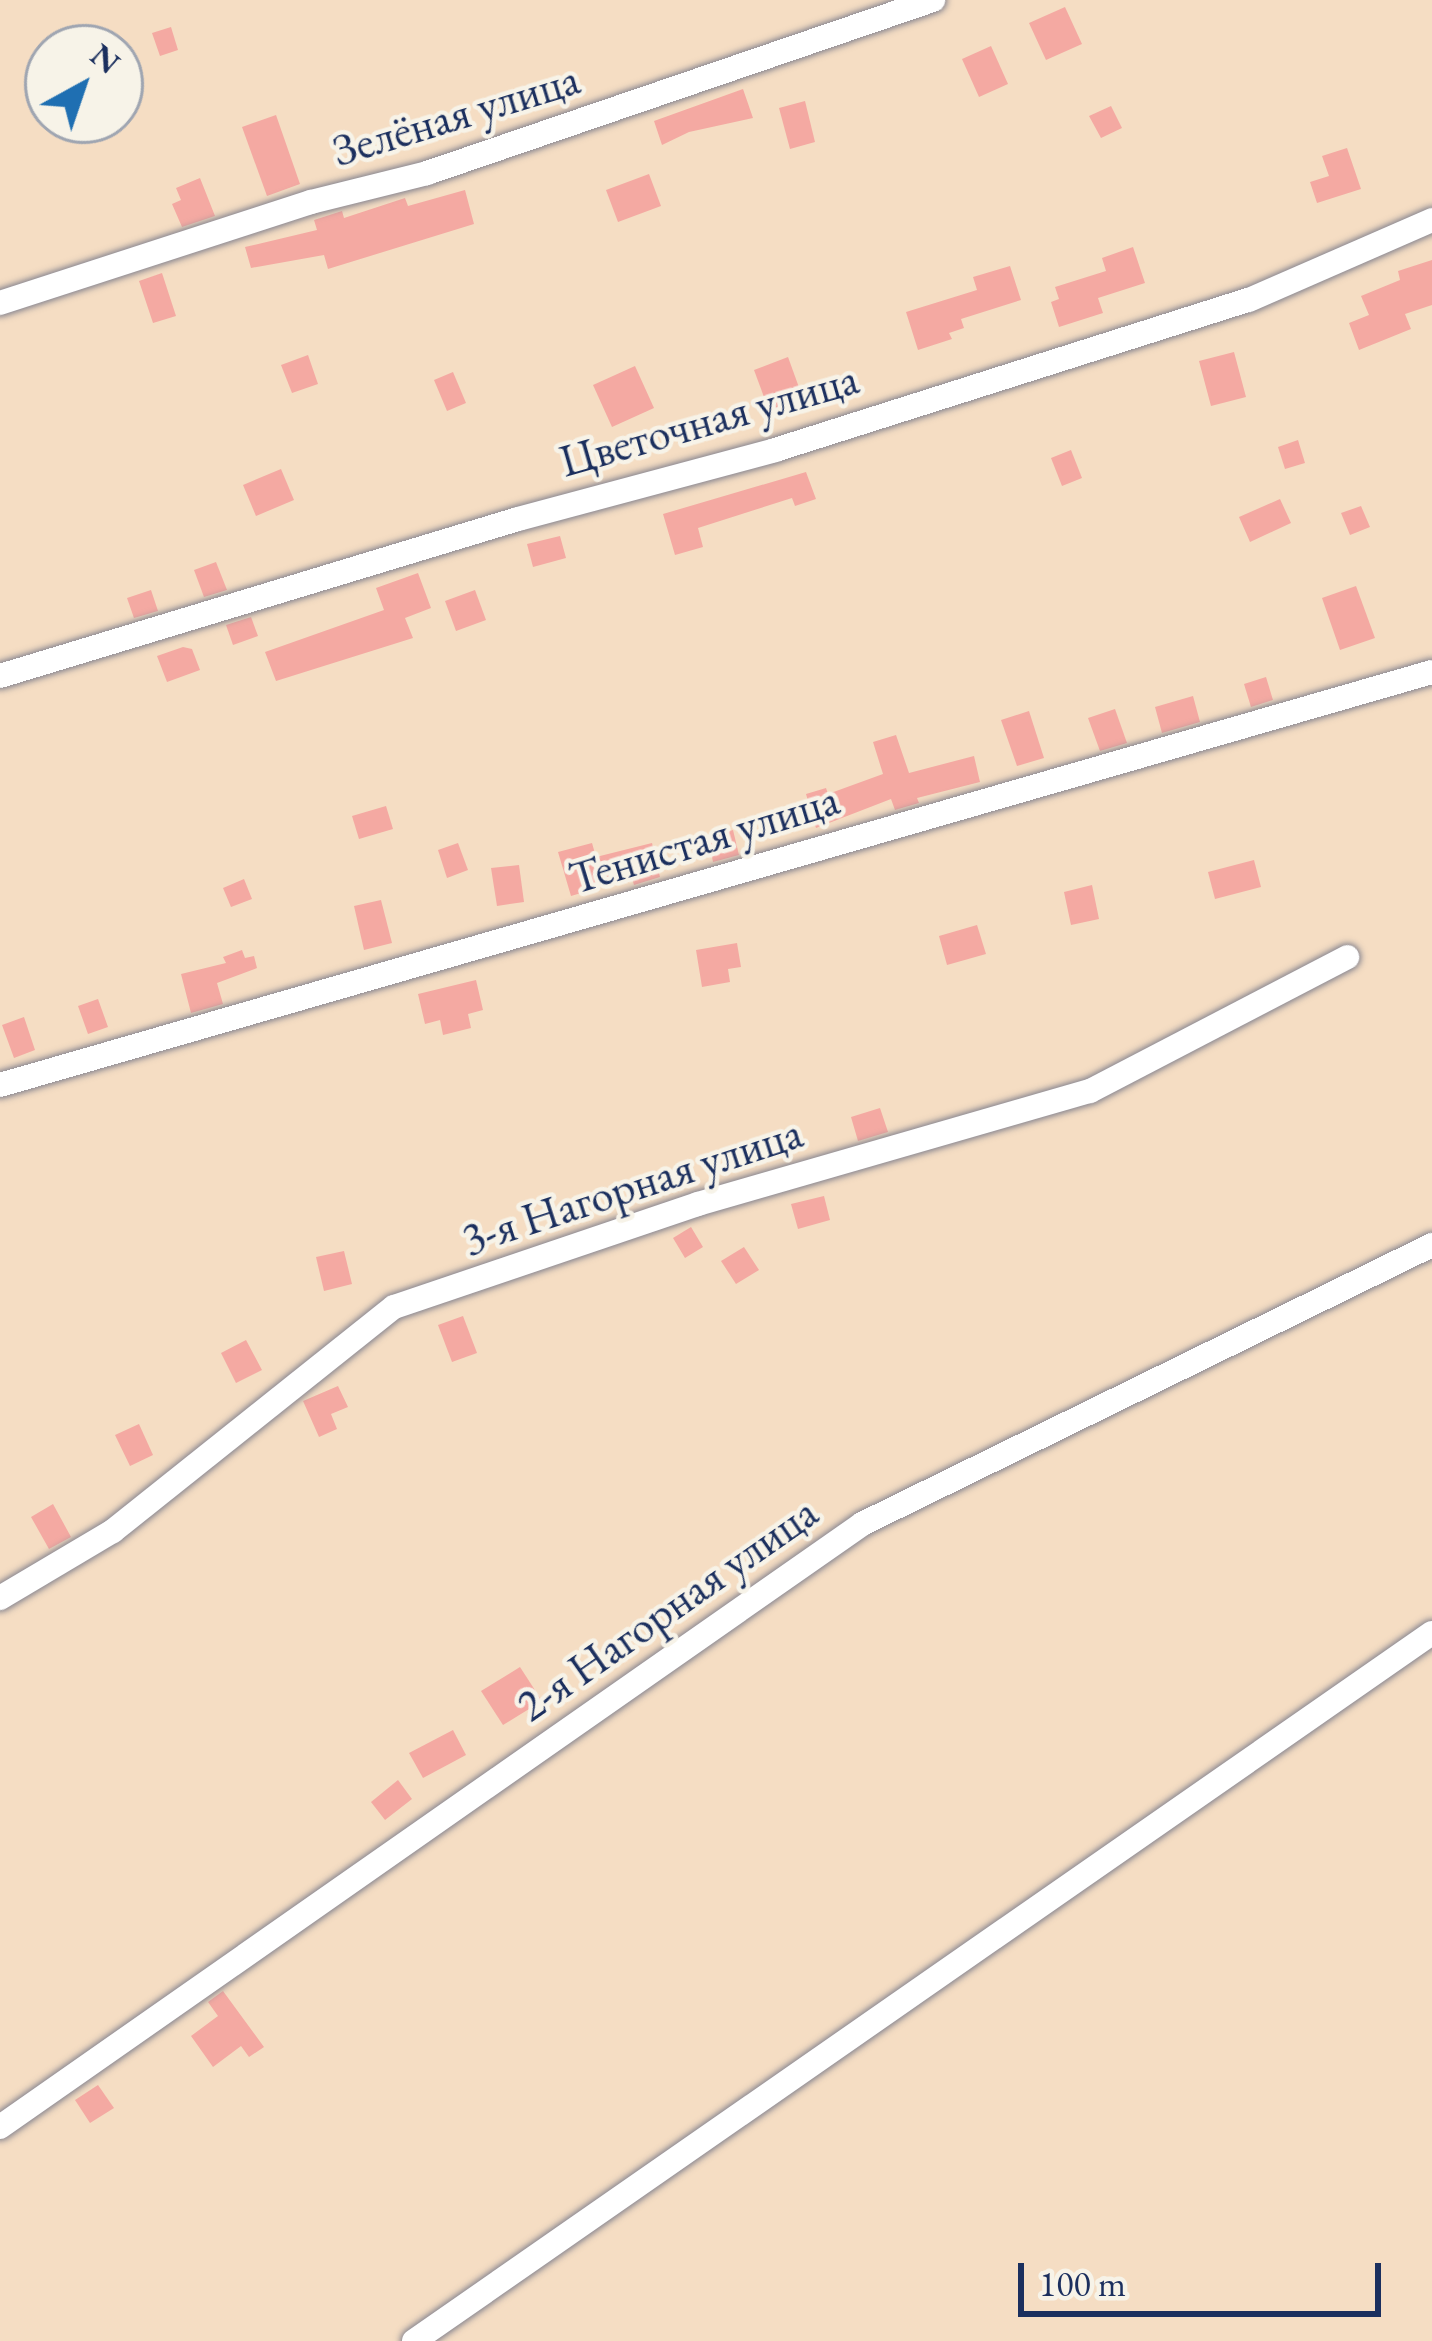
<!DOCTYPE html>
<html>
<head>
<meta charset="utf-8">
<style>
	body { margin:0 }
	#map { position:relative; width:1432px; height:2341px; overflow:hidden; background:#f5ddc3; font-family:"EB Garamond",serif }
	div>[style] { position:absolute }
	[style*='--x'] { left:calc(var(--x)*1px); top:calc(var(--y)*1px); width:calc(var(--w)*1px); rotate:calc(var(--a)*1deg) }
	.building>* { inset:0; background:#f4a9a2 }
	.roads { filter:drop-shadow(0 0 3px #888690) drop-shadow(0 0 3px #888690) }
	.minor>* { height:24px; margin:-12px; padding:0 12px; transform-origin:12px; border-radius:12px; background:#fff }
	span { translate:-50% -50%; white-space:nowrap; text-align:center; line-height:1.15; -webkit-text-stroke:9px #f7f3e8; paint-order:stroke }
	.street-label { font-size:45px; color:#1b2f5e }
	.north { position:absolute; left:24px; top:24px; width:120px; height:120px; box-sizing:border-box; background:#f7f3e8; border:3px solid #9fa5b1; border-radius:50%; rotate:40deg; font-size:33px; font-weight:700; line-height:48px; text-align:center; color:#1b2f5e }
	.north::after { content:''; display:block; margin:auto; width:42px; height:54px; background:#1f6fb2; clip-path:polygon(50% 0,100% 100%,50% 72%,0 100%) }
	.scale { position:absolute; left:1018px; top:2263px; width:363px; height:54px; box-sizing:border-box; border:6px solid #1b2f5e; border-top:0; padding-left:15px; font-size:36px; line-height:42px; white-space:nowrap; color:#1b2f5e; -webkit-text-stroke:9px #f7f3e8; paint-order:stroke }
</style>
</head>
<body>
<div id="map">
	<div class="building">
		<div style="clip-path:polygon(1065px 7px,1082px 44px,1046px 60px,1029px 23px)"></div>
		<div style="clip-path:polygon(171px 27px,178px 50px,160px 56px,152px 33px)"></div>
		<div style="clip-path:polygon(991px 46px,1008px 84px,979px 97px,962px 59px)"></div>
		<div style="clip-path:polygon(743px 89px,753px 118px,689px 132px,662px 145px,654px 121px)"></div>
		<div style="clip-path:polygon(805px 101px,815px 142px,790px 149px,779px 108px)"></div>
		<div style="clip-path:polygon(1111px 106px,1122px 128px,1101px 138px,1089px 116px)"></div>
		<div style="clip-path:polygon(276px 115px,300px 184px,267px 196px,242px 127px)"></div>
		<div style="clip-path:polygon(1347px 148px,1361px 189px,1317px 203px,1310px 182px,1329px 176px,1322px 156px)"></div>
		<div style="clip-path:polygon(649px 174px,661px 206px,618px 222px,606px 190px)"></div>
		<div style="clip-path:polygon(200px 178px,215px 216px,182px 227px,172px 204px,181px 200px,176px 188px)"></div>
		<div style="clip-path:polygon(465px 190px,474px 224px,328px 269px,324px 255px,251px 268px,245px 247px,317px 230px,314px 220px,342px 211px,344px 218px,405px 198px,408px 206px)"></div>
		<div style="clip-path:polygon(1133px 247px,1145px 283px,1098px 298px,1103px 313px,1059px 327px,1051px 302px,1059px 299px,1055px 287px,1106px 271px,1102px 258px)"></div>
		<div style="clip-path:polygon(1432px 260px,1432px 305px,1405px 314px,1411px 329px,1359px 350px,1349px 323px,1369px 315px,1361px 296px,1400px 280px,1398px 271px)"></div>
		<div style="clip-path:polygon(1010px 266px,1021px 300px,961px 319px,964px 328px,949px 333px,952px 339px,918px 350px,906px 312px,977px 290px,973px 277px)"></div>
		<div style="clip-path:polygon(162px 273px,176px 316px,153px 323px,139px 281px)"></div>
		<div style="clip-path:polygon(1234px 352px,1246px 397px,1211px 406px,1199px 361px)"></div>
		<div style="clip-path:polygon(308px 355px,318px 384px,292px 393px,281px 365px)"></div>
		<div style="clip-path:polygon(788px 357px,805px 404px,771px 416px,754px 370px)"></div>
		<div style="clip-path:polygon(635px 366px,654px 408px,612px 427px,593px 385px)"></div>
		<div style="clip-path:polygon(453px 372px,466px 403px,447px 411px,434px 380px)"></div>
		<div style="clip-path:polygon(1298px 440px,1305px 463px,1285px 469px,1278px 447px)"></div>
		<div style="clip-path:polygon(1071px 450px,1082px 478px,1062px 486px,1051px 458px)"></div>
		<div style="clip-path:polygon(281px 469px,294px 500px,256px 516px,243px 485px)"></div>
		<div style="clip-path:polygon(806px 472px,816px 499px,795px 506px,792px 498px,698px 528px,703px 547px,675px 555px,663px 514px)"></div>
		<div style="clip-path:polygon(1280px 499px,1291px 523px,1250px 542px,1239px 517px)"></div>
		<div style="clip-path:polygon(1361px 506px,1370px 527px,1350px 535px,1341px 513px)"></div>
		<div style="clip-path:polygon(560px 536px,566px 558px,533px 567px,527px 544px)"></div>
		<div style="clip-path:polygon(216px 562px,227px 590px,204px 597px,194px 570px)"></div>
		<div style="clip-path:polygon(418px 573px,431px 608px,405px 618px,413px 638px,276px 681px,265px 652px,384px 610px,376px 588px)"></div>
		<div style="clip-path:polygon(1356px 586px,1375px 638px,1340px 650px,1322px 598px)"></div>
		<div style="clip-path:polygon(151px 590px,158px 611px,134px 618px,127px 598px)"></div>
		<div style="clip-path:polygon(475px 590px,486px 620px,456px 631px,445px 601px)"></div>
		<div style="clip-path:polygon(251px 617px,258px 636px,233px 645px,226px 625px)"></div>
		<div style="clip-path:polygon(183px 647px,192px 649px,200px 670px,167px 682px,157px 656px)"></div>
		<div style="clip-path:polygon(1266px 677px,1273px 700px,1251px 707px,1244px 684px)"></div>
		<div style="clip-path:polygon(1193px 696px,1200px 722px,1162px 733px,1155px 707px)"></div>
		<div style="clip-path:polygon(1115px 709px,1127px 743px,1100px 751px,1088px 718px)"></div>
		<div style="clip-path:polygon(1029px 711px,1044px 758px,1017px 766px,1001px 720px)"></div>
		<div style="clip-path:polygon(896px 735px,909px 773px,974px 756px,980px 782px,917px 798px,919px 803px,895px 810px,891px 799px,816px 828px,806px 794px,826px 788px,828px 794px,883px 774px,873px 742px)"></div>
		<div style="clip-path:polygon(386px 806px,393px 829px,359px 839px,352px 816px)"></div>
		<div style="clip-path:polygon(733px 830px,739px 855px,713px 862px,708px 837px)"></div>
		<div style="clip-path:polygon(458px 843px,468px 870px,447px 878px,438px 850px)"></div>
		<div style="clip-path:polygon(592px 843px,596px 857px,652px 843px,660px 877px,634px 885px,632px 878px,571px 896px,558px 852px)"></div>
		<div style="clip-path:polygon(1254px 860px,1261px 887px,1215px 899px,1208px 872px)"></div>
		<div style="clip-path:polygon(519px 865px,524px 902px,497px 906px,491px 868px)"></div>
		<div style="clip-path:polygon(244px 879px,252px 899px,231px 907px,223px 888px)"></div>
		<div style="clip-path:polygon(1092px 885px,1099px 919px,1071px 925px,1064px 892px)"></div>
		<div style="clip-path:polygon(381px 900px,392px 943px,364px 950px,354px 906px)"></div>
		<div style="clip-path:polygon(977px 925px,986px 954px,947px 965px,939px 936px)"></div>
		<div style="clip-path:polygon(737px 943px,741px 967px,728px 969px,730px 982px,702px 987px,696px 950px)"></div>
		<div style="clip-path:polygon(242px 950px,245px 958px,254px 956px,257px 968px,217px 983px,223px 1004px,191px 1013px,181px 974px,226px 963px,223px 957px)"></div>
		<div style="clip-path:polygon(476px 980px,483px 1010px,468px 1014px,471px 1028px,443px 1035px,440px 1020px,425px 1024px,418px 994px)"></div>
		<div style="clip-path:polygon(98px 999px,108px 1027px,88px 1034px,78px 1006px)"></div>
		<div style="clip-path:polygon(24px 1017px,35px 1050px,14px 1058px,2px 1025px)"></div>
		<div style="clip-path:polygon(880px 1108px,888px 1132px,858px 1141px,851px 1117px)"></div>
		<div style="clip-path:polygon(824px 1196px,830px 1220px,798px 1229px,791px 1204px)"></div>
		<div style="clip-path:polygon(691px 1227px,703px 1247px,685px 1258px,673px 1238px)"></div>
		<div style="clip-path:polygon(744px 1247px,759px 1270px,736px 1284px,721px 1261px)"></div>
		<div style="clip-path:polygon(344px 1251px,352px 1284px,324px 1291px,316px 1257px)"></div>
		<div style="clip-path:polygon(463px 1316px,477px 1353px,452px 1362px,438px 1325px)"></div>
		<div style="clip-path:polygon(246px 1340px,262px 1370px,236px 1383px,221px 1353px)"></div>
		<div style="clip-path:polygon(338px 1386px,348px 1407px,331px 1414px,337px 1429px,319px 1437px,303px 1401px)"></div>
		<div style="clip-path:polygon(139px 1424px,153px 1455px,130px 1466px,115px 1435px)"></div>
		<div style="clip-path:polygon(53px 1504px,71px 1537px,49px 1549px,31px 1517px)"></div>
		<div style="clip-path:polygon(520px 1667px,542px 1701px,503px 1725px,481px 1691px)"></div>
		<div style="clip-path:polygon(453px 1730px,466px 1755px,423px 1778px,409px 1753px)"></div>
		<div style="clip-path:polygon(398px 1780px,412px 1799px,385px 1820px,371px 1802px)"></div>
		<div style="clip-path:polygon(223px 1991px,264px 2047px,249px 2057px,241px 2046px,213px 2067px,191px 2036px,218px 2016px,208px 2002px)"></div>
		<div style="clip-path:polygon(98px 2085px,114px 2108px,90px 2123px,75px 2100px)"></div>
	</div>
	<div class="roads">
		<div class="minor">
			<div style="--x:0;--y:303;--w:327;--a:-18"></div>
			<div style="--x:311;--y:202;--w:120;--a:-14"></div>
			<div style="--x:427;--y:173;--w:535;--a:-18.88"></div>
			<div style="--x:0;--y:676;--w:541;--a:-16.86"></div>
			<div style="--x:518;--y:519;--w:266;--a:-15"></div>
			<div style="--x:775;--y:450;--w:497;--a:-17.6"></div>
			<div style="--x:1249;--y:300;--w:200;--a:-23.6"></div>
			<div style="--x:0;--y:1085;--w:1490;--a:-16.09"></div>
			<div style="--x:0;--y:1598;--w:131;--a:-30.7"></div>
			<div style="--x:113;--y:1531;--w:359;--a:-38.6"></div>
			<div style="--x:394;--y:1307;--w:321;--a:-18.7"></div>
			<div style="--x:698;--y:1204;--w:408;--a:-16.1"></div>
			<div style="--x:1090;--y:1091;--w:290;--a:-27.5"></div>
			<div style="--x:0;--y:2127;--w:1052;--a:-34.97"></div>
			<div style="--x:862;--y:1524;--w:635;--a:-26.08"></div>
			<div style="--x:414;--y:2341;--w:1240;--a:-34.82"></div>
		</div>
	</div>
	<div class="street-label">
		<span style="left:456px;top:115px;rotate:-17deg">Зелёная улица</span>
		<span style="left:709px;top:420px;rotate:-16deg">Цветочная улица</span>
		<span style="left:704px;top:839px;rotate:-17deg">Тенистая улица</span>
		<span style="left:632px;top:1186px;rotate:-18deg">3-я Нагорная улица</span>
		<span style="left:667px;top:1609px;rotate:-35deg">2-я Нагорная улица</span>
	</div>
	<div class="north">N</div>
	<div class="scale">100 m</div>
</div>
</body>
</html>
